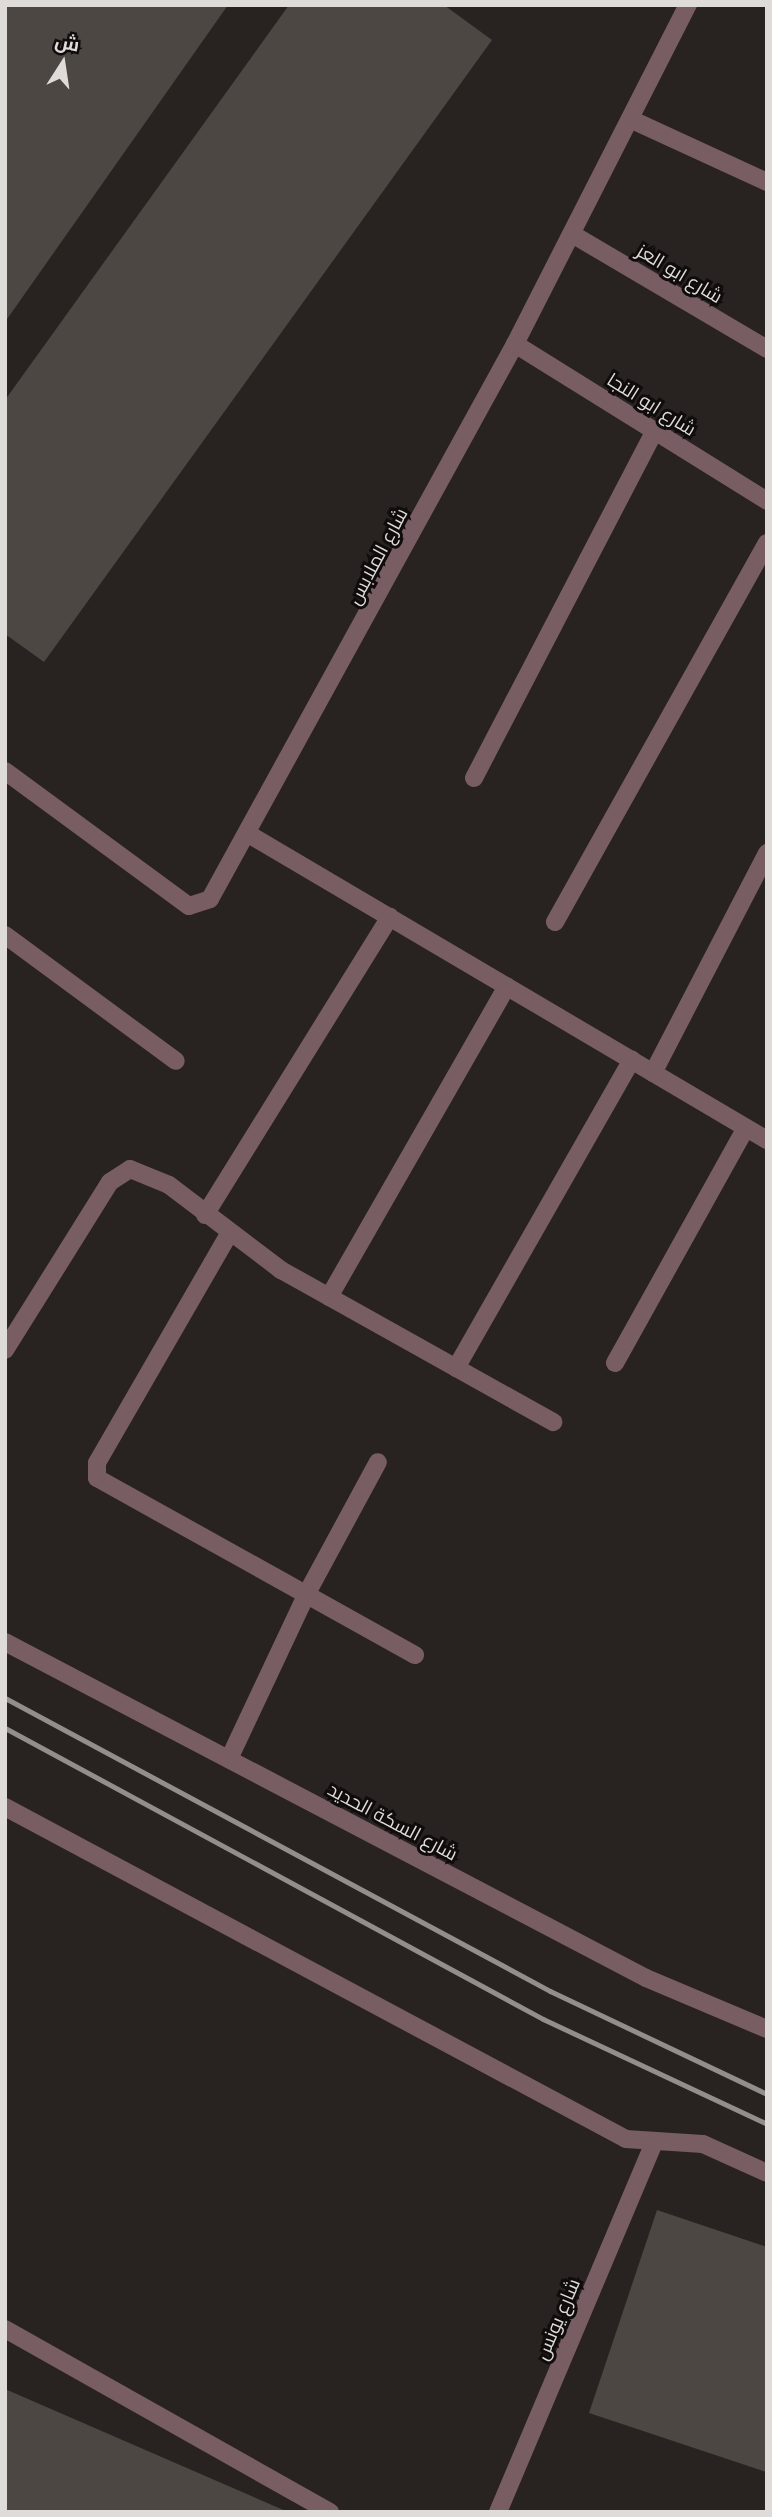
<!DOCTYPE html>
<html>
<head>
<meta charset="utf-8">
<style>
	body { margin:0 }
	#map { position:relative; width:772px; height:2517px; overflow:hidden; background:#282220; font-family:Lato,Cairo,sans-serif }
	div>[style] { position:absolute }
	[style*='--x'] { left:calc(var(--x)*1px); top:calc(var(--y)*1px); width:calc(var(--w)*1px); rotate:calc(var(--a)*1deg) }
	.building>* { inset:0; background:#4d4743 }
	.service>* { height:18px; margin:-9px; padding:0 9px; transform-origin:9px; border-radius:9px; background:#785d63 }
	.minor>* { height:18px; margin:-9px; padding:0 9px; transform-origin:9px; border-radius:9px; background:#785d63 }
	.rail>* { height:5px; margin:-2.5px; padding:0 2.5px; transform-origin:2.5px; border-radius:2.5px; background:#928e8c }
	span { translate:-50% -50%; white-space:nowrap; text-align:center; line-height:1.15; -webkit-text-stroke:6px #0f0c0b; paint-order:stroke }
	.street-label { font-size:19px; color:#dfdbd9 }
	.frame { position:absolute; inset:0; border:7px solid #dfdbd9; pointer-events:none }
	.north { position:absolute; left:28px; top:28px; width:70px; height:70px; -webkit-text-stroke:5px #0f0c0b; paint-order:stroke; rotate:12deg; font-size:19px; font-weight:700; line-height:28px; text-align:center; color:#dfdbd9 }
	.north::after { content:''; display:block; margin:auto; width:24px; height:32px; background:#dfdbd9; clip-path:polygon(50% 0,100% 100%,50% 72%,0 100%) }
</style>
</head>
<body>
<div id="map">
	<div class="building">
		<div style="clip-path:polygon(5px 5px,228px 5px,5px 322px)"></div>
		<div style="clip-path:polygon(289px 5px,444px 5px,492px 40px,44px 662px,5px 634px,5px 400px)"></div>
		<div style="clip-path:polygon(657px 2210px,767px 2247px,766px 2472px,589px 2413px)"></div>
		<div style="clip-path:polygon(5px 2389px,288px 2512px,5px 2512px)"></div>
	</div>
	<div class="service">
		<div style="--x:615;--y:1363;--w:269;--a:-60.9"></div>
		<div style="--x:306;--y:1595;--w:151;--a:-61.6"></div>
		<div style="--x:5;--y:2329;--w:373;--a:29.4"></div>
	</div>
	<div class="minor">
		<div style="--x:630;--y:119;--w:151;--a:24.7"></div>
		<div style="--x:572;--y:234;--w:226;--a:30.5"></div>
		<div style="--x:515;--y:344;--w:297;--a:31.9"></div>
		<div style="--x:5;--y:771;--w:228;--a:36.3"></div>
		<div style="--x:189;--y:906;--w:22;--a:-18"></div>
		<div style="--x:210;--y:899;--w:633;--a:-61.21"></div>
		<div style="--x:515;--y:344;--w:381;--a:-63"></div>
		<div style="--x:474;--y:778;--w:391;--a:-62.5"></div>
		<div style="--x:250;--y:835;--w:600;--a:30.54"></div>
		<div style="--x:555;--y:922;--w:434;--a:-60.8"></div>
		<div style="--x:5;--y:935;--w:212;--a:36.4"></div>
		<div style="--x:653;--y:1073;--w:248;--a:-62.6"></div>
		<div style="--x:205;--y:1215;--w:351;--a:-58.2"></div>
		<div style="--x:229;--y:1234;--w:264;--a:120"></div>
		<div style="--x:97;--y:1463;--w:15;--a:90"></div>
		<div style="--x:97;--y:1478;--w:364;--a:29.1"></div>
		<div style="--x:329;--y:1297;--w:358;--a:-60.2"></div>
		<div style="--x:5;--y:1350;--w:198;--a:-58"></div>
		<div style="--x:110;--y:1182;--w:24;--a:-33"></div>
		<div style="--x:130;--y:1169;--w:42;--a:22.3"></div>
		<div style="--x:169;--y:1185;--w:141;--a:37.2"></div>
		<div style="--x:281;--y:1270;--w:312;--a:29.2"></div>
		<div style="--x:456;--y:1368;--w:355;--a:-60.3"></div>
		<div style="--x:5;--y:1642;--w:724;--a:27.66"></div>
		<div style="--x:646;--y:1978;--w:131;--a:22.9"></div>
		<div style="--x:229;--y:1759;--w:181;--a:-64.8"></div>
		<div style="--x:5;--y:1807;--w:704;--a:28.13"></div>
		<div style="--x:626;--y:2139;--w:77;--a:3.7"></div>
		<div style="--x:703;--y:2144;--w:70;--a:24.4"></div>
		<div style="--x:498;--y:2512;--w:401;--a:-67.1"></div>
	</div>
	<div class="rail">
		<div style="--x:5;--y:1698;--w:619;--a:28.26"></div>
		<div style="--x:550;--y:1991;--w:240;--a:25.4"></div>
		<div style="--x:5;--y:1728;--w:612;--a:28.41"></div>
		<div style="--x:543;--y:2019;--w:247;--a:25.1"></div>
	</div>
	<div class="street-label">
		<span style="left:680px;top:273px;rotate:31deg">شارع ابو العز</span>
		<span style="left:652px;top:404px;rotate:32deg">شارع ابو النجا</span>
		<span style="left:377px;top:556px;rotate:-62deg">شارع الملابس</span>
		<span style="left:393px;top:1821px;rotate:28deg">شارع السكة الحديد</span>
		<span style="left:557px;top:2319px;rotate:-67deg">شارع يونس</span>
	</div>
	<div class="frame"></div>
	<div class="north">ش</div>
</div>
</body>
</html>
